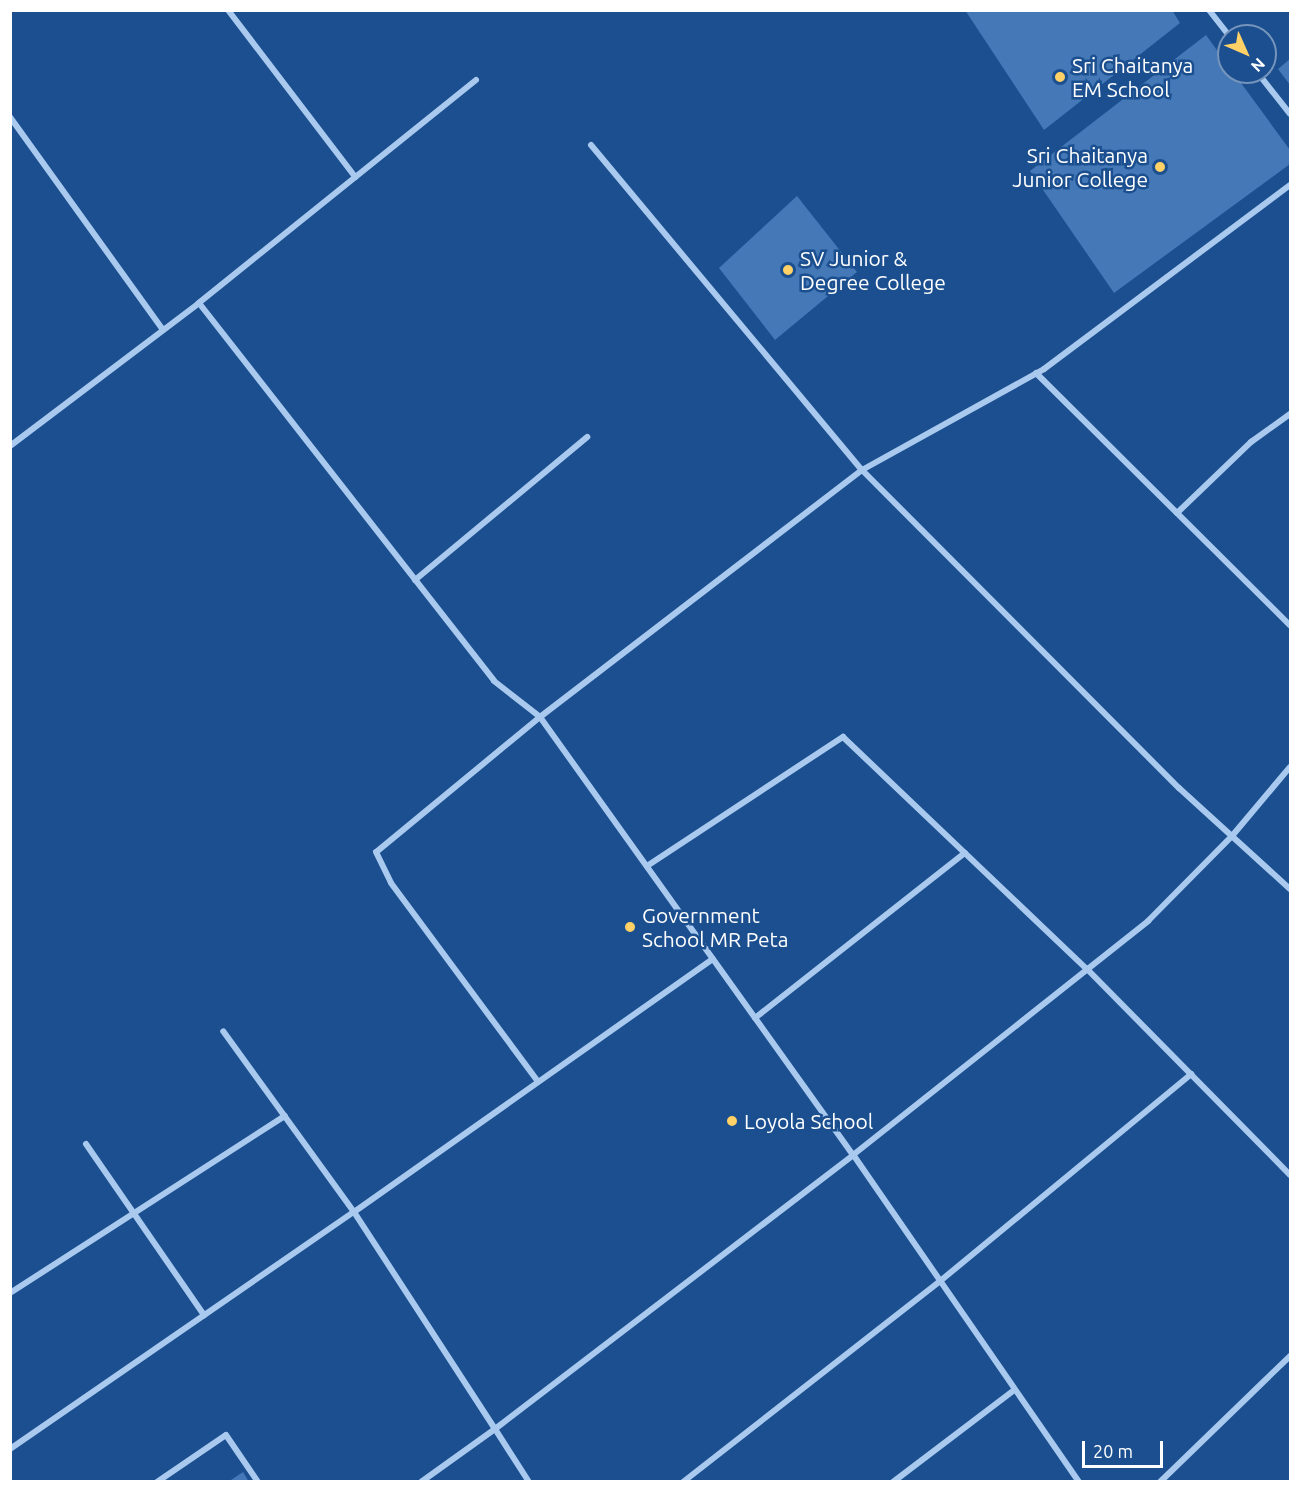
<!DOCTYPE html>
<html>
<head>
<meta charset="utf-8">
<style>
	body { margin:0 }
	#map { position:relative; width:1301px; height:1492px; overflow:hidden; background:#1b4f8f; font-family:Ubuntu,sans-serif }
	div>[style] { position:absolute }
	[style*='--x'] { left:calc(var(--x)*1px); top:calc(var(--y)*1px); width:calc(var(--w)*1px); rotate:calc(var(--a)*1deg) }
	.building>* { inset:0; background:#4478b7 }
	.minor>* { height:6px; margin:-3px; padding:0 3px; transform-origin:3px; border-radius:3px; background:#a9c9ee }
	.dots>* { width:16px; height:16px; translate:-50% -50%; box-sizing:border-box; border:3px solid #1b4f8f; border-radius:50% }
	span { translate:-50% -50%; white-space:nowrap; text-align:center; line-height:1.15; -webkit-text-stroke:5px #1b4f8f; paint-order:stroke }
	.poi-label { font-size:21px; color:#fff }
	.left { translate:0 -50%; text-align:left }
	.right { translate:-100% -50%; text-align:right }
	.frame { position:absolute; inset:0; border:12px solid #fff; pointer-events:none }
	.north { position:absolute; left:1217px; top:24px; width:60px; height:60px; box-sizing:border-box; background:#1b4f8f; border:2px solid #7695bc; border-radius:50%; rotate:135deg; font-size:16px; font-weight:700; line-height:24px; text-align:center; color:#fff }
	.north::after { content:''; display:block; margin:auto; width:21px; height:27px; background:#ffd166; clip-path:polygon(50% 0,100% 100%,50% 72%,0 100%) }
	.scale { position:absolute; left:1082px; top:1441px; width:81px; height:27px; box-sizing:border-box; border:3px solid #fff; border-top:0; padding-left:8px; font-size:18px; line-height:21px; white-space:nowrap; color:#fff; -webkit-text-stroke:4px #1b4f8f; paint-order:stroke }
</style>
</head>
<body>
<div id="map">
	<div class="building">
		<div style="clip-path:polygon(965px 10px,1172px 10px,1180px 23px,1044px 130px)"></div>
		<div style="clip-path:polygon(1206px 35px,1229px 67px,1229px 72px,1233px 72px,1290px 150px,1290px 164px,1114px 293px,1030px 171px)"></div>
		<div style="clip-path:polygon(1290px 59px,1290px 85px,1278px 69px)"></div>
		<div style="clip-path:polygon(797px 196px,857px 272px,775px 340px,719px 268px)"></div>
		<div style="clip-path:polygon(243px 1472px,249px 1482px,228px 1482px)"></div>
	</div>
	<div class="minor">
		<div style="--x:228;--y:10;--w:210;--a:52.7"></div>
		<div style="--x:1209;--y:10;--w:33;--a:52"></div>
		<div style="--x:1257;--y:72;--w:53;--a:51.8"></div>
		<div style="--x:476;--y:80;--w:356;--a:141.2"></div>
		<div style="--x:199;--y:303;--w:479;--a:52"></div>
		<div style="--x:494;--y:681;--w:58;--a:38"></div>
		<div style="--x:540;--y:717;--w:212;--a:140.5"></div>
		<div style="--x:376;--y:852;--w:34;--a:64"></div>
		<div style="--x:391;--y:883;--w:247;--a:53.5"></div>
		<div style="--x:10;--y:117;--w:262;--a:54.3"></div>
		<div style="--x:591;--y:145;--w:423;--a:50.2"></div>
		<div style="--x:862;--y:470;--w:208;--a:-29"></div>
		<div style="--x:1044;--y:369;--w:307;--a:-36.8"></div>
		<div style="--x:1036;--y:373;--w:358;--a:44.8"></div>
		<div style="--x:10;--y:446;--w:237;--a:-37.1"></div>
		<div style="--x:1177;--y:513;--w:103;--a:-43.8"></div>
		<div style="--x:1251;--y:442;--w:48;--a:-35.7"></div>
		<div style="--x:415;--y:580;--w:224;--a:-39.7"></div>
		<div style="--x:647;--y:866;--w:235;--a:-33.4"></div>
		<div style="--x:843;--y:737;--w:337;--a:43.6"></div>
		<div style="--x:1087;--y:969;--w:289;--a:45.4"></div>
		<div style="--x:755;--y:1018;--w:267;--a:-38.2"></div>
		<div style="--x:86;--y:1144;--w:208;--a:55.4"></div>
		<div style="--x:10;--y:1293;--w:327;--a:-32.8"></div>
		<div style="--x:10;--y:1449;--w:418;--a:-34.6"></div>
		<div style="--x:354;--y:1212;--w:223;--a:-125.9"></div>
		<div style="--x:157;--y:1482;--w:83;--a:-34.3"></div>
		<div style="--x:226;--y:1435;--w:57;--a:55.8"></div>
		<div style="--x:421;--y:1482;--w:91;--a:-35.6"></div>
		<div style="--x:495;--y:1429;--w:259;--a:-123"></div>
		<div style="--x:354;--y:1212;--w:439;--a:-35.2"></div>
		<div style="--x:529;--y:1482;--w:63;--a:-122.7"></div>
		<div style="--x:495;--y:1429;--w:451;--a:-37.4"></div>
		<div style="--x:853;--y:1155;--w:538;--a:-125.55"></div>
		<div style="--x:540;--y:717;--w:406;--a:-37.5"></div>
		<div style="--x:862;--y:470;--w:449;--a:45.1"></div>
		<div style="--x:1179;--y:788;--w:150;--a:42.3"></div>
		<div style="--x:683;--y:1482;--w:325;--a:-38"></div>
		<div style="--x:939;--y:1282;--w:327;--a:-39.5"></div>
		<div style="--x:893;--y:1482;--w:152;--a:-37.2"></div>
		<div style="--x:1079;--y:1482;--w:397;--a:-124.6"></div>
		<div style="--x:853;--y:1155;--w:377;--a:-38.4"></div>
		<div style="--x:1148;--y:921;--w:120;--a:-45.3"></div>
		<div style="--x:1232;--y:836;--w:90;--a:-50"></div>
		<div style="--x:1160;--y:1482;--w:181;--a:-44.1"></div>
	</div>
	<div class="dots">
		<div style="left:1060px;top:77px;background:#ffd166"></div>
		<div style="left:1160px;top:167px;background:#ffd166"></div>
		<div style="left:788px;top:270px;background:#ffd166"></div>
		<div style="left:630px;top:927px;background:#ffd166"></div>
		<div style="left:732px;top:1121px;background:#ffd166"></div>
	</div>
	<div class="poi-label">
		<span class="left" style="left:1072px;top:77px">Sri Chaitanya<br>EM School</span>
		<span class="right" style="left:1148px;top:167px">Sri Chaitanya<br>Junior College</span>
		<span class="left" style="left:800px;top:270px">SV Junior &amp;<br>Degree College</span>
		<span class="left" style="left:642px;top:927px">Government<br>School MR Peta</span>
		<span class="left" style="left:744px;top:1121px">Loyola School</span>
	</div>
	<div class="frame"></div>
	<div class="north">N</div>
	<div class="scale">20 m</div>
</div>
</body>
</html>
